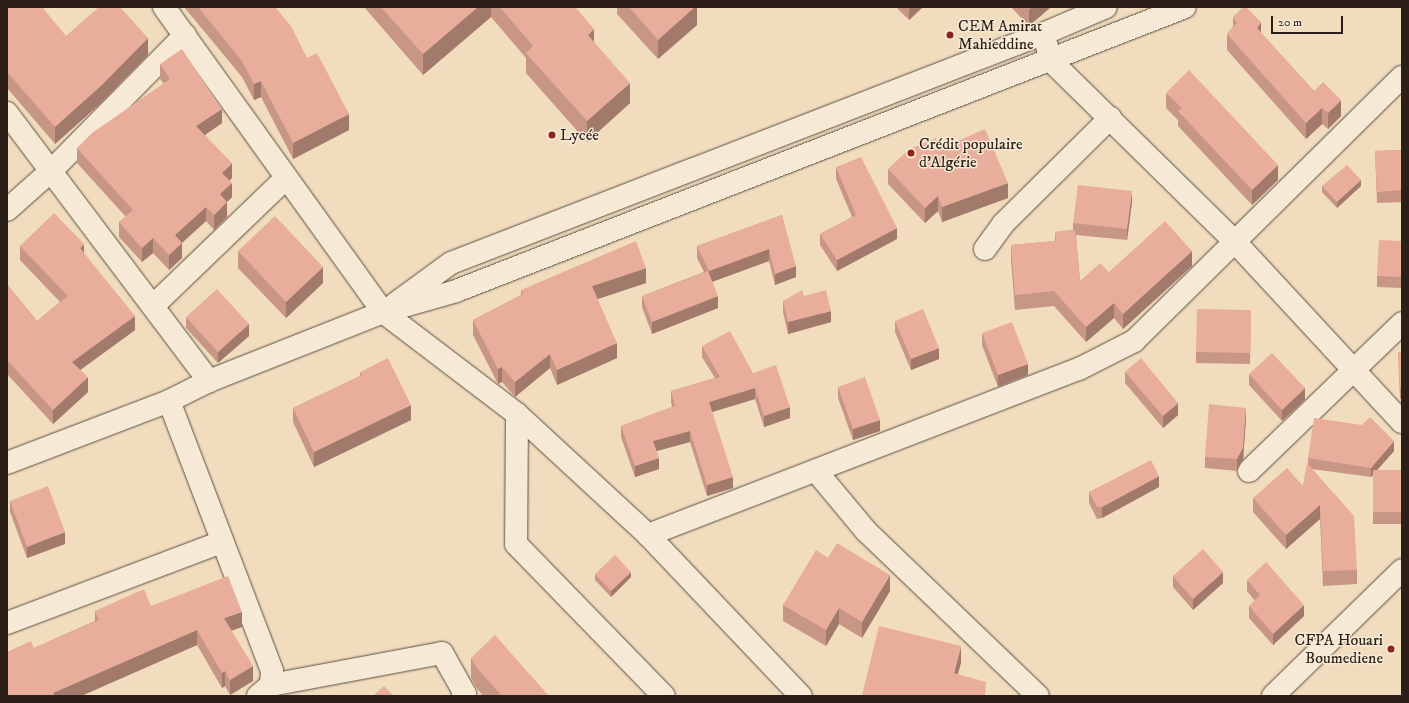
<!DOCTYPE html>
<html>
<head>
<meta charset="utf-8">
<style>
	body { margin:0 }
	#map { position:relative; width:1409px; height:703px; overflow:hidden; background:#f1ddbe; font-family:"IM FELL DW Pica",serif }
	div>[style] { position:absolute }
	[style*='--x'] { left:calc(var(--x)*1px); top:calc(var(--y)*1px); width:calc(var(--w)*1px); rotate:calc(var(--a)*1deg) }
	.roads { filter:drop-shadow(0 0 1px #5c4e41) drop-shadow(0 0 1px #5c4e41) }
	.minor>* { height:22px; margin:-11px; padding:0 11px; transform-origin:11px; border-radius:11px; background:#f6e9d5 }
	.wall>* { inset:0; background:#c89685 }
	.shaded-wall>* { inset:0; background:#a27a6c }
	.building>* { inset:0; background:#e8ae9b }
	.dots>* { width:11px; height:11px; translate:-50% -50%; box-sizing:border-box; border:2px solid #f6e9d5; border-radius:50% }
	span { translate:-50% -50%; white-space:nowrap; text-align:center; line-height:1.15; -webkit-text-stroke:3px #f6e9d5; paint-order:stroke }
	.poi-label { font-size:16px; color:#2b1f17 }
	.left { translate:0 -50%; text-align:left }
	.right { translate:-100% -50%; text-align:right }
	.frame { position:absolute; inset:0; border:8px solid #2b1f17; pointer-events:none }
	.scale { position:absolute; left:1271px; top:16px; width:72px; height:18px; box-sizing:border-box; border:2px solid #2b1f17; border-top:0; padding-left:5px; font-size:12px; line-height:14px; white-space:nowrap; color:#2b1f17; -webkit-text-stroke:3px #f6e9d5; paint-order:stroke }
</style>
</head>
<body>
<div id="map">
	<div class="roads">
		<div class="minor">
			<div style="--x:164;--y:7;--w:375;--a:54.3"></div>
			<div style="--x:383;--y:312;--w:168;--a:37.3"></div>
			<div style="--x:517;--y:414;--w:178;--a:42.7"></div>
			<div style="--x:648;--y:535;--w:222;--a:46.5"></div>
			<div style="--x:1047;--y:46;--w:14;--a:78"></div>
			<div style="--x:1050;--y:60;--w:261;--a:44.5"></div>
			<div style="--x:1236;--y:243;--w:244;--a:47.2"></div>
			<div style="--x:7;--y:113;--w:336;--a:53"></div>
			<div style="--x:7;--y:210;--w:59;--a:-41.6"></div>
			<div style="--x:51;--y:171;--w:191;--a:-45.4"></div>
			<div style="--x:985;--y:249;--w:31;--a:-54"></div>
			<div style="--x:1003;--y:224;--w:151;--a:-44.7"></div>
			<div style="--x:395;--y:304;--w:69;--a:-36.2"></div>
			<div style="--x:451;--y:263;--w:637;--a:-21.17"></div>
			<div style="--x:1045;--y:33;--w:66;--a:-23.1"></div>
			<div style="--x:153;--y:306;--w:185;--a:-43.9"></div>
			<div style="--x:169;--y:401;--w:289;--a:69.1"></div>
			<div style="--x:272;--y:671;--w:14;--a:94"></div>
			<div style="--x:271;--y:685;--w:17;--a:140"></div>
			<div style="--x:517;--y:414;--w:130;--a:90.4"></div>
			<div style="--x:516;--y:544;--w:212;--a:45.8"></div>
			<div style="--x:7;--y:463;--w:173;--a:-20.9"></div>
			<div style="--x:169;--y:401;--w:45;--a:-26.6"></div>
			<div style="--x:209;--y:381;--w:187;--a:-21.6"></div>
			<div style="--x:383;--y:312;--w:76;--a:-16"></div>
			<div style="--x:456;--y:291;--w:782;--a:-21.28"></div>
			<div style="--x:816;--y:471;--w:78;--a:50.2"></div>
			<div style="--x:866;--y:531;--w:238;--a:43.8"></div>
			<div style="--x:1249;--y:471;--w:213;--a:-44"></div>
			<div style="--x:648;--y:535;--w:462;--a:-21.1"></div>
			<div style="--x:1079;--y:369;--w:62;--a:-27"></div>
			<div style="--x:1134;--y:341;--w:376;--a:-44.6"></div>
			<div style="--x:7;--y:623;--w:229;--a:-20.7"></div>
			<div style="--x:271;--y:685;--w:174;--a:-10.6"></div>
			<div style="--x:442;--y:653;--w:47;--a:60.7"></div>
			<div style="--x:465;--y:694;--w:3;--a:135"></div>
			<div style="--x:1273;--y:696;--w:180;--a:-44.3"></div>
		</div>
	</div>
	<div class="wall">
		<div style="clip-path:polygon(7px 7px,66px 36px,148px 55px,102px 102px,55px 144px,7px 88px)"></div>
		<div style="clip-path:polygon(184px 7px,275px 7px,307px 58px,349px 130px,293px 159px,261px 97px,254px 100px,242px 77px)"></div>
		<div style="clip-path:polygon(364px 7px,575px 7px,594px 42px,630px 103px,587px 142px,526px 73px,526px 58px,491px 17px,423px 75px)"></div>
		<div style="clip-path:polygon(617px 7px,699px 7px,697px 8px,697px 25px,658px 59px,617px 14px)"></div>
		<div style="clip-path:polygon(896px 7px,923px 7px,909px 20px)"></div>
		<div style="clip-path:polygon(1011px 7px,1051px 7px,1029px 26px)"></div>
		<div style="clip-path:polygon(1233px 17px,1261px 33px,1314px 91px,1341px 116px,1328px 129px,1322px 124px,1306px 139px,1227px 50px,1227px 34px,1233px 27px)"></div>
		<div style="clip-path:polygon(160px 64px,222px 123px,205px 135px,232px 178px,229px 180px,232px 197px,227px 202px,227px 217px,214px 230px,206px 221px,182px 243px,182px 258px,169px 270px,153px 253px,142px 262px,119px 237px,119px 222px,126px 217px,77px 163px,77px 148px,164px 84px,160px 79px)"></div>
		<div style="clip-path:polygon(1166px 93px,1278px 180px,1252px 205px,1178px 126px,1178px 120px,1166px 108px)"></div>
		<div style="clip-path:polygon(939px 149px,1008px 198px,942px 222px,938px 211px,925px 223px,888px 184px,888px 169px)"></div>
		<div style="clip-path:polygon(1402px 150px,1402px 202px,1377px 203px,1375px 151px)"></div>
		<div style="clip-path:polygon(836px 167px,897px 239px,837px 271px,820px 245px,820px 234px,852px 217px,836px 179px)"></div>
		<div style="clip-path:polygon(1322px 186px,1361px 186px,1337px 208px,1322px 192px)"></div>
		<div style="clip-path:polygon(1132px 202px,1127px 240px,1076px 235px,1080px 281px,1109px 272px,1192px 266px,1123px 329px,1114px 318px,1086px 342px,1054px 306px,1015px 310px,1011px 260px,1011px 245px,1055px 241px,1055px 232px,1073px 230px,1073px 223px)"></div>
		<div style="clip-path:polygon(782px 215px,796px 277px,775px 285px,769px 261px,712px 282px,718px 308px,652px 334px,642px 307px,642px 296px,704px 272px,697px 258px,697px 246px)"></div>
		<div style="clip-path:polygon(1402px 241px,1402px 288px,1377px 287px,1377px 276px)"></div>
		<div style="clip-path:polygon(20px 246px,84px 253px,135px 330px,80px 370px,88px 392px,53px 424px,7px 374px,7px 284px,37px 321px,60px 302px,20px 260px)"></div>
		<div style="clip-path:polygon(238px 251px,323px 283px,286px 318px,238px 268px)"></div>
		<div style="clip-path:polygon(646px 283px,597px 299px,617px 358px,557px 385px,550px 368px,515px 397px,502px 382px,498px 384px,473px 335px,473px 320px,521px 295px,521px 290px)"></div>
		<div style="clip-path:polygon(804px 296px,831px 322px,788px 334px,783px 312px,783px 301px)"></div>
		<div style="clip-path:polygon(1251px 310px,1250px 364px,1196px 363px,1196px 352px)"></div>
		<div style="clip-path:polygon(186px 317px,249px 336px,218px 363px,186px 328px)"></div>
		<div style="clip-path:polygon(895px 321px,939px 359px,911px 370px,895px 332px)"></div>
		<div style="clip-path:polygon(982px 333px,1028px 375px,998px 387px,982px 345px)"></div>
		<div style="clip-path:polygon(702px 346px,753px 373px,790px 418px,764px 427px,755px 399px,712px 412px,733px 488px,707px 496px,690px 442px,657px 451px,659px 469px,635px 477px,621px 437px,621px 426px,672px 407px,671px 402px,671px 391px,715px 378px,702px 357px)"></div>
		<div style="clip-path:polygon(1398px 352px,1402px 352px,1402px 399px,1400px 399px)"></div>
		<div style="clip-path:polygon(360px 372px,411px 420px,314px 467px,293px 422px,293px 408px,360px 376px)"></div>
		<div style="clip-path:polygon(1125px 372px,1178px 415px,1163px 428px,1125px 383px)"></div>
		<div style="clip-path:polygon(1249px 374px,1305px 400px,1282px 421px,1249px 385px)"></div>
		<div style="clip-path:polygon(838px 387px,880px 431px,853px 440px,838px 398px)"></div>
		<div style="clip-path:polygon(1246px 419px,1243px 460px,1237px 471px,1205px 468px,1205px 457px)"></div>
		<div style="clip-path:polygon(1394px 451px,1377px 470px,1402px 470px,1402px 524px,1373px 524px,1373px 475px,1371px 477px,1312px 469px,1357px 570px,1357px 584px,1323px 586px,1320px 519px,1286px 549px,1253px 512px,1253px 498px,1303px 486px,1308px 464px,1308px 458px)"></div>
		<div style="clip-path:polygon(1159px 487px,1102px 518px,1097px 519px,1089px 503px,1089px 492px)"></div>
		<div style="clip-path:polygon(10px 501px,65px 544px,27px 558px,10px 512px)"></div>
		<div style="clip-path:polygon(828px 558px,890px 591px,862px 638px,839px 624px,826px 646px,783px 621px,783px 605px)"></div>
		<div style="clip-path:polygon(595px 574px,631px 577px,611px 597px,595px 580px)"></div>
		<div style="clip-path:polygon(1173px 576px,1223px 583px,1193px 610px,1173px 587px)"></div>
		<div style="clip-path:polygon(1247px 580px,1304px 616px,1273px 645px,1249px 618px,1249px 606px,1255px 601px,1247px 591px)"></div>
		<div style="clip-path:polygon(151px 606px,242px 627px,231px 631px,253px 681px,230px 695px,225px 686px,222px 688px,197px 645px,81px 696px,7px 696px,34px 648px,95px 621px,95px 611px)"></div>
		<div style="clip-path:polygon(1402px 630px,1402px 649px,1401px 648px,1401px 632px)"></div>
		<div style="clip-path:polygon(471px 658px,549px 696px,483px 696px,476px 687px,471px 678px)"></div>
	</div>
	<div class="shaded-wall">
		<div style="clip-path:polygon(478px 7px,491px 7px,491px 17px,423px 75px,423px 54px)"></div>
		<div style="clip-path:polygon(689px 7px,699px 7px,697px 8px,697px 25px,658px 59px,658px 40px)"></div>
		<div style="clip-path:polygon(911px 7px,923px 7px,909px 20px,909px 9px)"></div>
		<div style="clip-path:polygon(1032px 7px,1051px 7px,1029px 26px,1029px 9px)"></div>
		<div style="clip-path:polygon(1261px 22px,1261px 38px,1257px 28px)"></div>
		<div style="clip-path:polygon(594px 29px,594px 50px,588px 35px)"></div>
		<div style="clip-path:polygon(148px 38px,148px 55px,102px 102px,55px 144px,55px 127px)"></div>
		<div style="clip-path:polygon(261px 81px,261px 97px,254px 100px,254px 84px)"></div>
		<div style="clip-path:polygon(630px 83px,630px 103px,587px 142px,587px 121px)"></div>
		<div style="clip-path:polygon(1341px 100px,1341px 116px,1328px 129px,1328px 113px)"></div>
		<div style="clip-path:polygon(1322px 108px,1322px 124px,1306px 139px,1306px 123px)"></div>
		<div style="clip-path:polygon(222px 109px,222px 123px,196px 141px,196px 126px)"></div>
		<div style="clip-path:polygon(349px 114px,349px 130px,293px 159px,293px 143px)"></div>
		<div style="clip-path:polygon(8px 157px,8px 173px,7px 174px,7px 158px)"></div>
		<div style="clip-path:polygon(232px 163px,232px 178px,222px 188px,222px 173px)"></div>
		<div style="clip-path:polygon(1278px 165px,1278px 180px,1252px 205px,1252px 190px)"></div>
		<div style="clip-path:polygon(1361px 180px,1361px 186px,1337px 208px,1337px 202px)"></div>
		<div style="clip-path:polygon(232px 183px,232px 197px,220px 209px,220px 194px)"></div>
		<div style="clip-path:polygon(1008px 183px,1008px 198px,942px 222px,942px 207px)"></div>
		<div style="clip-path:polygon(1132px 191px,1132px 202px,1127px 240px,1127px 229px)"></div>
		<div style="clip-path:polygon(938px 196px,938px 211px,925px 223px,925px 208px)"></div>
		<div style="clip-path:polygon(227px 202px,227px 217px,214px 230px,214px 215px)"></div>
		<div style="clip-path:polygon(206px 207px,206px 221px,175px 249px,175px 235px)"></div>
		<div style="clip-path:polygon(897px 228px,897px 239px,837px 271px,837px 260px)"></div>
		<div style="clip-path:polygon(153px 238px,153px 253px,142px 262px,142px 248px)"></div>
		<div style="clip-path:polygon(182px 243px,182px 258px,169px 270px,169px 255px)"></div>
		<div style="clip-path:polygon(84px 244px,84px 258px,80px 248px)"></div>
		<div style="clip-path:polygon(769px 249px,769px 261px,709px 283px,709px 271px)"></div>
		<div style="clip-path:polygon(1192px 251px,1192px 266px,1123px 329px,1123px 314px)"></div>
		<div style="clip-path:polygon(796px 266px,796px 277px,775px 285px,775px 274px)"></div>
		<div style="clip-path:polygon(323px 267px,323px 283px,286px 318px,286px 302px)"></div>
		<div style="clip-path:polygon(646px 268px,646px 283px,592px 301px,592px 286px)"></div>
		<div style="clip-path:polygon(718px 296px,718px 308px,652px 334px,652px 322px)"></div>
		<div style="clip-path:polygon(1114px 303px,1114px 318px,1086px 342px,1086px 327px)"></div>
		<div style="clip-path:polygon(831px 311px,831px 322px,788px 334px,788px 322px)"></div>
		<div style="clip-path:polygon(135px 316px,135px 330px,72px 376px,72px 362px)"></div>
		<div style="clip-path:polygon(249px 324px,249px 336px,218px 363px,218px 352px)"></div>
		<div style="clip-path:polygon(617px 343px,617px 358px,557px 385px,557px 370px)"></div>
		<div style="clip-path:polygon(939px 348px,939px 359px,911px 370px,911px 359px)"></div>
		<div style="clip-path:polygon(550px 354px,550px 368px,515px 397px,515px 382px)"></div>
		<div style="clip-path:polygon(1028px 364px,1028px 375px,998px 387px,998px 375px)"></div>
		<div style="clip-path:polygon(502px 367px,502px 382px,498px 384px,498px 369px)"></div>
		<div style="clip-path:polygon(88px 377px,88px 392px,53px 424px,53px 410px)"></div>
		<div style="clip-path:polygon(755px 388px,755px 399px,709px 413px,709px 402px)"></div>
		<div style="clip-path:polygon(1305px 388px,1305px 400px,1282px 421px,1282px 410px)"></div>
		<div style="clip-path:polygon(1178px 403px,1178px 415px,1163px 428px,1163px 416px)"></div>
		<div style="clip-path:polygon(411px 405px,411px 420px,314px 467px,314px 452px)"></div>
		<div style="clip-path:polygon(790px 407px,790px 418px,764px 427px,764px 416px)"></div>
		<div style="clip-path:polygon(1246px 408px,1246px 419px,1243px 460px,1237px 471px,1237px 459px)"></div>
		<div style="clip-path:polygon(880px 420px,880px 431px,853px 440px,853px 429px)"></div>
		<div style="clip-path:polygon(690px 431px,690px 442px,653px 452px,653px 441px)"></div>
		<div style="clip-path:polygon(1394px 441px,1394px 451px,1371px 477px,1371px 468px)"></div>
		<div style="clip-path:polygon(659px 458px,659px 469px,635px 477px,635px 466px)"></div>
		<div style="clip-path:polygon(1159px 476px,1159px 487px,1102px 518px,1102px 507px)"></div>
		<div style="clip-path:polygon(733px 477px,733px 488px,707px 496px,707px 485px)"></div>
		<div style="clip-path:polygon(1320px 505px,1320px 519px,1286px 549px,1286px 535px)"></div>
		<div style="clip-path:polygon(65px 532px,65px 544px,27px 558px,27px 547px)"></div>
		<div style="clip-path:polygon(631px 572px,631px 577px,611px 597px,611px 591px)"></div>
		<div style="clip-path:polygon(1223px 572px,1223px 583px,1193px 610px,1193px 599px)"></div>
		<div style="clip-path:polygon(890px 575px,890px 591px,862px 638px,862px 622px)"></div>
		<div style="clip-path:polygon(1304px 605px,1304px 616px,1273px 645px,1273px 634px)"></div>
		<div style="clip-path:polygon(839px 608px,839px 624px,826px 646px,826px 630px)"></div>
		<div style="clip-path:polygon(242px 612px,242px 627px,224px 633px,224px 618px)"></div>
		<div style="clip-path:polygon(197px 630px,197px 645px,81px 696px,53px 696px,53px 693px)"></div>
		<div style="clip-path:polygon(961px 646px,961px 663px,954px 689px,954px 673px)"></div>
		<div style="clip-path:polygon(253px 666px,253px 681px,230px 695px,230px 680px)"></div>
		<div style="clip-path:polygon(225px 671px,225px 686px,222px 688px,222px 673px)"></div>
	</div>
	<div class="building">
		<div style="clip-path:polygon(7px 7px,42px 7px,66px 36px,99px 7px,120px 7px,148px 38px,102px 85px,55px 127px,7px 72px)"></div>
		<div style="clip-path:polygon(198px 7px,275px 7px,291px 26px,307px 58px,317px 53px,349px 114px,293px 143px,261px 81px,254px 84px,242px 61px)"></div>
		<div style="clip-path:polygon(381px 7px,478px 7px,423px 54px)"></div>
		<div style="clip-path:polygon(500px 7px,575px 7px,594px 29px,588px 35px,630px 83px,587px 121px,526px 53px,533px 46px)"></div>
		<div style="clip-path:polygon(629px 7px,695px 7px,658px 40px)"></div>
		<div style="clip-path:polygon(1027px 7px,1032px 7px,1029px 9px)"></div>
		<div style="clip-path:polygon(1243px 7px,1246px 7px,1261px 22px,1257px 28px,1314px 91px,1323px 82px,1341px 100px,1328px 113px,1322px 108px,1306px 123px,1227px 34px,1237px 23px,1233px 17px)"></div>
		<div style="clip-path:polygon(182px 49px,222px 109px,196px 126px,232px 163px,222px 173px,232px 183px,220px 194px,227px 202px,214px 215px,206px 207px,175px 235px,182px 243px,169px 255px,153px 238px,142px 248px,119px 222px,133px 210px,77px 148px,92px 133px,170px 79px,160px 64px)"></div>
		<div style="clip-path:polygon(1189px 70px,1278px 165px,1252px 190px,1178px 111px,1182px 108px,1166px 93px)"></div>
		<div style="clip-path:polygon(985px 129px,1008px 183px,942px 207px,938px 196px,925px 208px,888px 169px,908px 150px,936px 138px,939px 149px)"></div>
		<div style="clip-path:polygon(1402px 150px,1402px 190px,1377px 192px,1375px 151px)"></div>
		<div style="clip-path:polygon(861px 157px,897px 228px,837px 260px,820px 234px,856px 215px,836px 167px)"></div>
		<div style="clip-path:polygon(1347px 165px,1361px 180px,1337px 202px,1322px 186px)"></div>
		<div style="clip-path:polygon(1078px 185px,1132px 191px,1127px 229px,1073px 223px)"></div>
		<div style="clip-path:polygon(54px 213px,84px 244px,80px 248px,135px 316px,72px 362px,88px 377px,53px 410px,7px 360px,7px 284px,37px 321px,68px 296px,20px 246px)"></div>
		<div style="clip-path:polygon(782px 215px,796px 266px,775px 274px,769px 249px,709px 271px,697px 246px)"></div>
		<div style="clip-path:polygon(275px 216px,323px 267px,286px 302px,238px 251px)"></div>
		<div style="clip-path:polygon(1165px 221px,1192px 251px,1123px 314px,1114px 303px,1086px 327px,1054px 291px,1015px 295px,1011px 245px,1056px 241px,1055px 232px,1075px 230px,1080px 281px,1100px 263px,1109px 272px)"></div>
		<div style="clip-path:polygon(1379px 240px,1402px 241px,1402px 277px,1377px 276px)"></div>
		<div style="clip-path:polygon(636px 241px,646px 268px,592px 286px,617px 343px,557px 370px,550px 354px,515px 382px,502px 367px,498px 369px,473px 320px,523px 294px,521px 290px)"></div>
		<div style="clip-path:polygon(708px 271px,718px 296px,652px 322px,642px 296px)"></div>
		<div style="clip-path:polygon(217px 289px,249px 324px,218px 352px,186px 317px)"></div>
		<div style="clip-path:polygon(802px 290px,804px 296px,826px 290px,831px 311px,788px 322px,783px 301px)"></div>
		<div style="clip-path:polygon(923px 309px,939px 348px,911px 359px,895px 321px)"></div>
		<div style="clip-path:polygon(1197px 309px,1251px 310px,1250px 353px,1196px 352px)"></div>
		<div style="clip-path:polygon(1012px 322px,1028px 364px,998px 375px,982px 333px)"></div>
		<div style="clip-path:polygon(730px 331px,753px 373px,776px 365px,790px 407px,764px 416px,755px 388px,709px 402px,733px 477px,707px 485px,690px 431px,653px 441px,659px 458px,635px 466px,621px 426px,675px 406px,671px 391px,720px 377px,702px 346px)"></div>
		<div style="clip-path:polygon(1398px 352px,1402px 352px,1402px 388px,1400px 388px)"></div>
		<div style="clip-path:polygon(1272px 353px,1305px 388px,1282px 410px,1249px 374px)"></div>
		<div style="clip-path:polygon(388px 358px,411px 405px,314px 452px,293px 408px,362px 375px,360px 372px)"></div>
		<div style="clip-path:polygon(1141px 358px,1178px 403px,1163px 416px,1125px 372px)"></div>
		<div style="clip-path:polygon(865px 377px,880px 420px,853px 429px,838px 387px)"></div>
		<div style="clip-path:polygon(1209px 404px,1246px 408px,1243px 448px,1237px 459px,1205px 457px)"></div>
		<div style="clip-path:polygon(1370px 417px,1394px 441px,1371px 468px,1308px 458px,1314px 418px,1362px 425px)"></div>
		<div style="clip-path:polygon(1151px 460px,1159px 476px,1102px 507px,1097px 507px,1089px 492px)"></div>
		<div style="clip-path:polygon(1307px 463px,1354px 516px,1357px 570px,1323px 571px,1320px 505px,1286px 535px,1253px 498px,1287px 468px,1303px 486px)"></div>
		<div style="clip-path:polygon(1373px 470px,1402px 470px,1402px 512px,1373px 512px)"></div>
		<div style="clip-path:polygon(48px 486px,65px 532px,27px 547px,10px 501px)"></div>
		<div style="clip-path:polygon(837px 543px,890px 575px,862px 622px,839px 608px,826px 630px,783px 605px,816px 550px,828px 558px)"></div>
		<div style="clip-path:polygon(1203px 549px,1223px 572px,1193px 599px,1173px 576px)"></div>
		<div style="clip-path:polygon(615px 555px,631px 572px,611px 591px,595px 574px)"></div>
		<div style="clip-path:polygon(1266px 562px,1304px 605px,1273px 634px,1249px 606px,1260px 595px,1247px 580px)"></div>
		<div style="clip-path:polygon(228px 576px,242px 612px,224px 618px,253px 666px,230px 680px,225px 671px,222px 673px,197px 630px,53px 693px,55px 696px,7px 696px,7px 652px,31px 641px,34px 648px,99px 620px,95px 611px,144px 589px,151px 606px)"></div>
		<div style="clip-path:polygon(879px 626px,961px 646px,954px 673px,986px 682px,985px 696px,866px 696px,862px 695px)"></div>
		<div style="clip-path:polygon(495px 635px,549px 696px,502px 696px,476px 667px,471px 658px)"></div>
		<div style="clip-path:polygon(384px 686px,394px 696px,373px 696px)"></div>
	</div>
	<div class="dots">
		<div style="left:950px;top:35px;background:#8f2418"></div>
		<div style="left:552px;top:135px;background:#8f2418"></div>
		<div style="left:911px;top:153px;background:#8f2418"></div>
		<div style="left:1391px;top:649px;background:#8f2418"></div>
	</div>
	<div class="poi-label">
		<span class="left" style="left:958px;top:35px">CEM Amirat<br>Mahieddine</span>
		<span class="left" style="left:560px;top:135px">Lycée</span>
		<span class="left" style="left:919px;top:153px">Crédit populaire<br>d'Algérie</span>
		<span class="right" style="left:1383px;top:649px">CFPA Houari<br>Boumediene</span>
	</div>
	<div class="frame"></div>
	<div class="scale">20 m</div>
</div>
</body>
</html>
